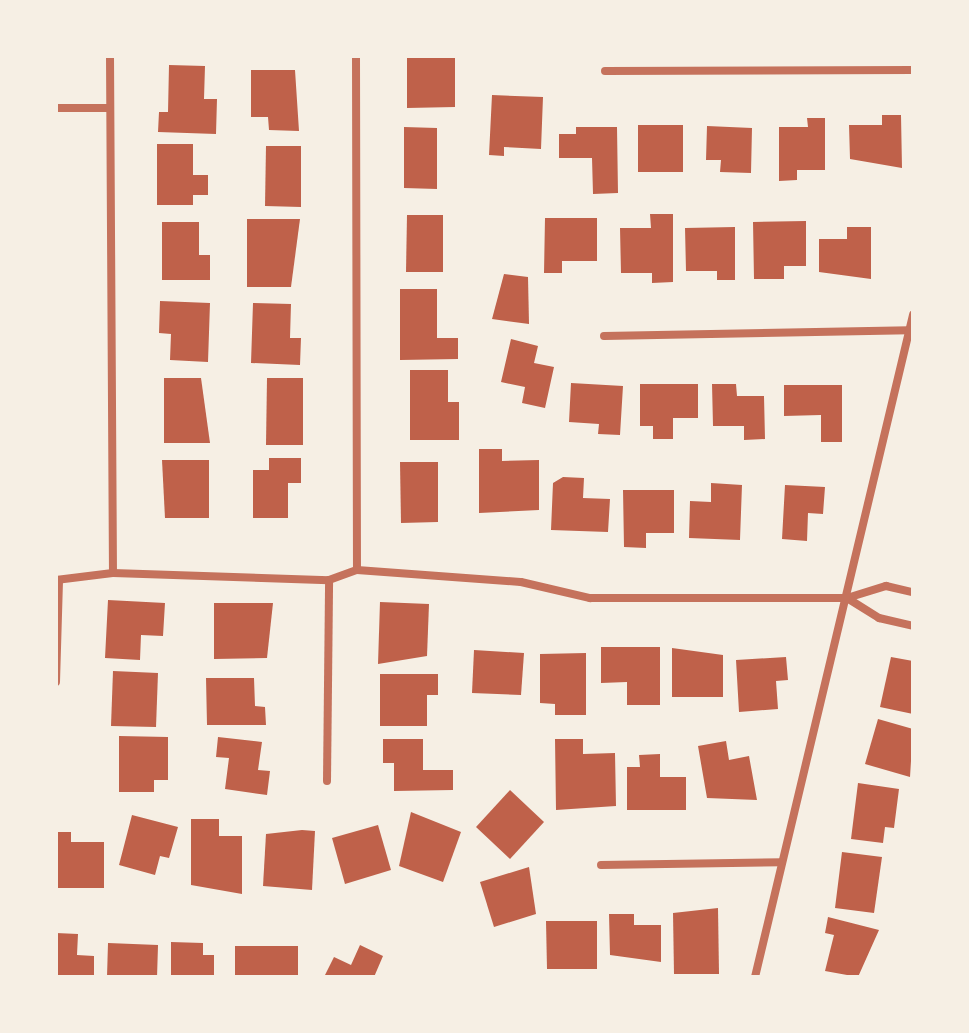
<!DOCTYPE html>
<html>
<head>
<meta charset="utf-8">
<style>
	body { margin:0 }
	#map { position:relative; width:969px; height:1033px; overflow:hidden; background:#f6efe4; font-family:Mulish,sans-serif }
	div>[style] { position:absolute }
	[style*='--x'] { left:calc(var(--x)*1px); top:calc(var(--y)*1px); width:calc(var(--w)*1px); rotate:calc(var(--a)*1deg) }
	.building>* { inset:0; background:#bf614a }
	.minor>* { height:8px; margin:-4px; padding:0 4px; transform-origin:4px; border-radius:4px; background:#c5725c }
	span { translate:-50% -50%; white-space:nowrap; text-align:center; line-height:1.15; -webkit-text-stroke:6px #f6efe4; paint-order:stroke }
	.frame { position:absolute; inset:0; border:58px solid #f6efe4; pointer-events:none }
</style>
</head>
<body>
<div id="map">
	<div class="building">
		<div style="clip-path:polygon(407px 56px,455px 56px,455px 107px,407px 108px)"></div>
		<div style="clip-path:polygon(169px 65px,205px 66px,204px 99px,217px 99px,216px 134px,158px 132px,159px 112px,168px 112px)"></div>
		<div style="clip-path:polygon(251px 70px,295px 70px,299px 131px,269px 130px,268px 117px,251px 117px)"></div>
		<div style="clip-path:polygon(492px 95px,543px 97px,541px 149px,504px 147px,504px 156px,489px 155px)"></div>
		<div style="clip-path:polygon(882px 115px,901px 115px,902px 168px,850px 159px,849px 125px,882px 125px)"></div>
		<div style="clip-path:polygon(807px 118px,825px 118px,825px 170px,797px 170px,797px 180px,779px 181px,779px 127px,808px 127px)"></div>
		<div style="clip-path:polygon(638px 125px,683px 125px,683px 172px,638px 172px)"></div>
		<div style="clip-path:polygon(707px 126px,752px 128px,751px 173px,720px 172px,721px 160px,706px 160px)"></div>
		<div style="clip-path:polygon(404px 127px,437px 128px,437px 189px,404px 188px)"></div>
		<div style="clip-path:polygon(576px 127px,617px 127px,618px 193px,593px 194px,592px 158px,559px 158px,559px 134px,576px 134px)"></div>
		<div style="clip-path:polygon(157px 144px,193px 144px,193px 175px,208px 175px,208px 195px,193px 195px,193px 205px,157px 205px)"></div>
		<div style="clip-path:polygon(266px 146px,301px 146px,301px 207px,265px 206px)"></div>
		<div style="clip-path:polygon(650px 214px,673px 214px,673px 282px,652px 283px,652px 273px,621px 273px,620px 228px,651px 228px)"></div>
		<div style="clip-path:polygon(407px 215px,443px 215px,443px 272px,406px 272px)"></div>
		<div style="clip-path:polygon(545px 218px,597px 218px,597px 261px,562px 261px,562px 273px,544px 273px)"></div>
		<div style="clip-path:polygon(247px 219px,300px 219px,291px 287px,247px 287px)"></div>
		<div style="clip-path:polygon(806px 221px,806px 266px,784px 266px,784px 279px,754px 279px,753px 222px)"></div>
		<div style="clip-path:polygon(162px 222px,199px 222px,199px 255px,210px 255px,210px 280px,162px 280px)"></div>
		<div style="clip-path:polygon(735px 227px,735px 280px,717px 280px,717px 271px,686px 271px,685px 228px)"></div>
		<div style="clip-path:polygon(847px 227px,871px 227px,871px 279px,819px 272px,819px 239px,847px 239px)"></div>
		<div style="clip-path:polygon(504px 274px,528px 277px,529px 324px,492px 319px)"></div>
		<div style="clip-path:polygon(400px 289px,437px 289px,437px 338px,458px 338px,458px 359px,400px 360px)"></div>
		<div style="clip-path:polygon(160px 301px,210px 303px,208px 362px,170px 360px,171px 334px,159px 333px)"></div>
		<div style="clip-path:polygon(253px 303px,291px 304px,290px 338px,301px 338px,300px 365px,251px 363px)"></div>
		<div style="clip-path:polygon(511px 339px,538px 346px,534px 363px,554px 367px,545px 408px,522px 403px,525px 387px,501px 382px)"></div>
		<div style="clip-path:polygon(410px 370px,448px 370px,448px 402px,459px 402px,459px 440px,410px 440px)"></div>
		<div style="clip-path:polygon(164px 378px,201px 378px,210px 443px,164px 443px)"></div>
		<div style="clip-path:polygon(267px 378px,303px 378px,303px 445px,266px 445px)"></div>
		<div style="clip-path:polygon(571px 383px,623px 386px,620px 435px,598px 434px,599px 424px,569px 422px)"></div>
		<div style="clip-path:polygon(640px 384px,698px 384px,698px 418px,673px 418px,673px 439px,653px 439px,653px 426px,640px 426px)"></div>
		<div style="clip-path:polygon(712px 384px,736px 384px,737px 396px,764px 396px,765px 439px,744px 440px,744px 426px,713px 426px)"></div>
		<div style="clip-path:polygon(784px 385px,842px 385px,842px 442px,821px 442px,821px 415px,784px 416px)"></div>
		<div style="clip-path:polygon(479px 449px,502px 449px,502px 461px,539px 460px,539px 510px,479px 513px)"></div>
		<div style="clip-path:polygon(269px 458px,301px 458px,301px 483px,288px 483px,288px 518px,253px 518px,253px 470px,269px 470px)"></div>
		<div style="clip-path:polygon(162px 460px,209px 460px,209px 518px,165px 518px)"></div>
		<div style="clip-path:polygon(400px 462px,438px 462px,438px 522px,401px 523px)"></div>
		<div style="clip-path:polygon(563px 477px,584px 478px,583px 498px,610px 499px,608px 532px,551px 530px,553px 483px)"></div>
		<div style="clip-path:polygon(711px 483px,742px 485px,740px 540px,689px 538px,690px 501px,711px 502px)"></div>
		<div style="clip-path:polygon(785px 485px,825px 487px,823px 514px,808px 513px,807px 541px,782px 539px)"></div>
		<div style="clip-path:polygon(623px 490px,674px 490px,674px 533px,646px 533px,646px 548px,624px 547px)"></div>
		<div style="clip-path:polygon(108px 600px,165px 603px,163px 636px,141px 635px,140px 660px,105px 658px)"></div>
		<div style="clip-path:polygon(380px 602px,429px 604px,427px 656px,378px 664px)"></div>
		<div style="clip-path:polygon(214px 603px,273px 603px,267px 658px,214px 659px)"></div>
		<div style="clip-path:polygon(601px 647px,660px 647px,660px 705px,627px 705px,627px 682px,601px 683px)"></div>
		<div style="clip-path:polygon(672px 648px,723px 655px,723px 697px,672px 697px)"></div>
		<div style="clip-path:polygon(474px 650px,524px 653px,521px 695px,472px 693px)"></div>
		<div style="clip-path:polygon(586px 653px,586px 715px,555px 715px,555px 704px,540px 703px,540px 654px)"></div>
		<div style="clip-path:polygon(786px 657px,788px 680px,776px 681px,778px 709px,739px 712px,736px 660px)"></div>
		<div style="clip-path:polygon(891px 657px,913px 661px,913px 714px,880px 707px)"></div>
		<div style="clip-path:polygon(113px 671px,158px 673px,156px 727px,111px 726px)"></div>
		<div style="clip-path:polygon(380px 674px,438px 674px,438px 695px,427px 695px,427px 726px,380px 726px)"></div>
		<div style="clip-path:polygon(206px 678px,254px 678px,255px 706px,265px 707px,266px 725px,207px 725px)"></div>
		<div style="clip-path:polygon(878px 719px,913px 729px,910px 777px,865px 764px)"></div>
		<div style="clip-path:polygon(119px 736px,168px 737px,168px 780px,154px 780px,154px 792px,119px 792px)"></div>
		<div style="clip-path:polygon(218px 737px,262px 742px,258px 770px,270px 771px,267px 795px,225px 789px,229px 758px,216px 757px)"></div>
		<div style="clip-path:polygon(383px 739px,423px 739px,423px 770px,453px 770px,453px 790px,394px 791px,394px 763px,383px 763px)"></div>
		<div style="clip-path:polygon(555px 739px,583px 739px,583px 754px,615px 753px,616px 806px,556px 810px)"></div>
		<div style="clip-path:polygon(726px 741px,729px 760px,749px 756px,757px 800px,707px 798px,698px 746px)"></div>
		<div style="clip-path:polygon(660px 754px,660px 777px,686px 777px,686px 810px,627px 810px,627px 767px,640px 767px,639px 755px)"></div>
		<div style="clip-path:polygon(858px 783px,899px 789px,894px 828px,885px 827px,883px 843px,851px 839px)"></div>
		<div style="clip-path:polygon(510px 790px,544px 822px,510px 859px,476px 827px)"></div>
		<div style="clip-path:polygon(411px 812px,461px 832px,443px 882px,399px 866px)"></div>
		<div style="clip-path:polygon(132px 815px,178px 827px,169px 858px,160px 856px,155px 875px,119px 865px)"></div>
		<div style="clip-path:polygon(191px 819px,219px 819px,219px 836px,242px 836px,242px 894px,191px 885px)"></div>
		<div style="clip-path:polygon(378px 825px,391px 870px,345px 884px,332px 838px)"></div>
		<div style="clip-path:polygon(302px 830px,315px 831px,312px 890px,263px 886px,266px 834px)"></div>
		<div style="clip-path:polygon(56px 832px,71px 832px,71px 842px,104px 842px,104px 888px,56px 888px)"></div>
		<div style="clip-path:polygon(842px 852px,882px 857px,874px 913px,835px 908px)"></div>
		<div style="clip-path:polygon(529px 867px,536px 914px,494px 927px,480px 882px)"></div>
		<div style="clip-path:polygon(718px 908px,719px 974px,674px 974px,673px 913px)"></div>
		<div style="clip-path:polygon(609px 914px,634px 914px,634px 925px,661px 925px,661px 962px,610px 955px)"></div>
		<div style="clip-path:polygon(828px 917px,879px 930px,858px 977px,825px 971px,834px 935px,825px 933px)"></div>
		<div style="clip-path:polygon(546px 921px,597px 921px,597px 969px,547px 969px)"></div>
		<div style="clip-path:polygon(56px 933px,78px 934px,77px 955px,94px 956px,94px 977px,56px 977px)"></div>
		<div style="clip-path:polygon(171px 942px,203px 943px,203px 955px,214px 955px,214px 977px,171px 977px)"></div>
		<div style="clip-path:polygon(108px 943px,158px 945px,157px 977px,107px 977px)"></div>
		<div style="clip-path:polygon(360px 945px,383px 956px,374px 977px,324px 977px,334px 957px,351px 965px)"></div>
		<div style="clip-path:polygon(235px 946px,298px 946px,298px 977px,235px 977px)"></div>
	</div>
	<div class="minor">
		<div style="--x:110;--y:56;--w:517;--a:89.67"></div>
		<div style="--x:356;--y:56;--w:514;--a:89.89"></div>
		<div style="--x:605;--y:71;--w:308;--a:-0.2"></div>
		<div style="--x:56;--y:108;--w:53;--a:0"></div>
		<div style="--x:604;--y:336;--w:305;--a:-1.1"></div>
		<div style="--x:56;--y:580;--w:57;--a:-7"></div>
		<div style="--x:113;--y:573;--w:216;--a:1.9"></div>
		<div style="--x:329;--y:580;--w:30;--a:-20"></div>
		<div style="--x:357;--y:570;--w:164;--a:4.2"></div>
		<div style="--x:521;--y:582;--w:71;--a:13.1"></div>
		<div style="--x:590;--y:598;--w:257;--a:0"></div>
		<div style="--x:847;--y:598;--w:41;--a:-17.1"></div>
		<div style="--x:886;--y:586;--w:28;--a:13"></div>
		<div style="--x:847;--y:598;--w:38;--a:32"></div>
		<div style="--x:879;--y:618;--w:35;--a:13"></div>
		<div style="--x:56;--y:682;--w:102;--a:-88.3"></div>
		<div style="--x:327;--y:781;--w:201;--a:-89.4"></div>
		<div style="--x:601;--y:865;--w:181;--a:-0.9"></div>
		<div style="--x:755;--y:977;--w:681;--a:-76.58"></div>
	</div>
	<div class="frame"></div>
</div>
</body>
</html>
